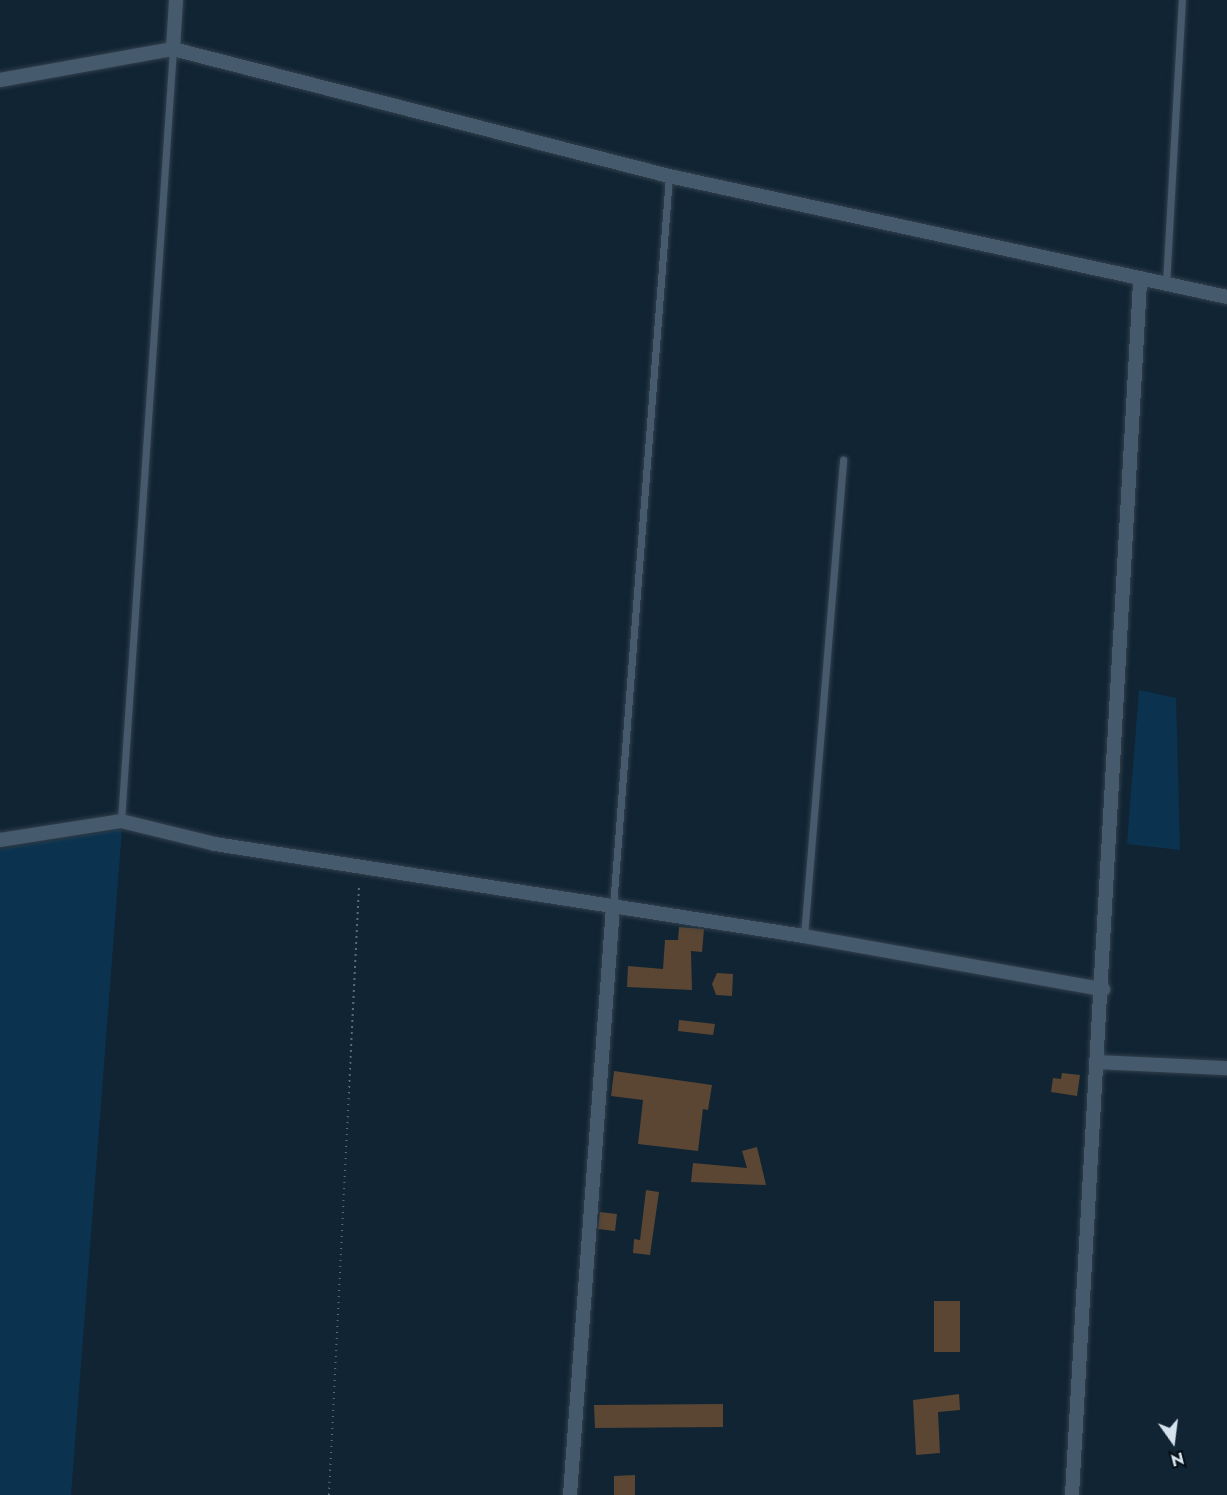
<!DOCTYPE html>
<html>
<head>
<meta charset="utf-8">
<style>
	body { margin:0 }
	#map { position:relative; width:1227px; height:1495px; overflow:hidden; background:#102433; font-family:Jost,sans-serif }
	div>[style] { position:absolute }
	[style*='--x'] { left:calc(var(--x)*1px); top:calc(var(--y)*1px); width:calc(var(--w)*1px); rotate:calc(var(--a)*1deg) }
	.green>* { inset:0; background:#0b334f }
	.building>* { inset:0; background:#5a4633 }
	.path>* { height:2px; margin-top:-1px; transform-origin:0; background:repeating-linear-gradient(90deg,#5a6b78 0 1.5px,transparent 0 6px) }
	.roads { filter:drop-shadow(0 0 2px #33404d) drop-shadow(0 0 2px #33404d) }
	.lane>* { height:7px; margin:-3.5px; padding:0 3.5px; transform-origin:3.5px; border-radius:3.5px; background:#455b6d }
	.street>* { height:14px; margin:-7px; padding:0 7px; transform-origin:7px; border-radius:7px; background:#455b6d }
	span { translate:-50% -50%; white-space:nowrap; text-align:center; line-height:1.15; -webkit-text-stroke:4.5px #050c13; paint-order:stroke }
	.north { position:absolute; left:1143px; top:1411px; width:60px; height:60px; -webkit-text-stroke:4px #050c13; paint-order:stroke; rotate:166deg; font-size:16px; font-weight:700; line-height:24px; text-align:center; color:#d6e3ed }
	.north::after { content:''; display:block; margin:auto; width:21px; height:27px; background:#d6e3ed; clip-path:polygon(50% 0,100% 100%,50% 72%,0 100%) }
</style>
</head>
<body>
<div id="map">
	<div class="green">
		<div style="clip-path:polygon(1139px 690px,1176px 698px,1180px 850px,1127px 844px)"></div>
		<div style="clip-path:polygon(122px 829px,71px 1495px,0 1495px,0 849px)"></div>
	</div>
	<div class="building">
		<div style="clip-path:polygon(679px 927px,704px 929px,702px 952px,691px 951px,692px 990px,627px 987px,628px 966px,663px 969px,665px 940px,678px 940px)"></div>
		<div style="clip-path:polygon(717px 973px,733px 974px,732px 996px,716px 995px,712px 984px)"></div>
		<div style="clip-path:polygon(679px 1020px,715px 1024px,713px 1035px,678px 1031px)"></div>
		<div style="clip-path:polygon(614px 1071px,712px 1085px,708px 1110px,703px 1109px,698px 1151px,638px 1144px,643px 1100px,611px 1096px)"></div>
		<div style="clip-path:polygon(1062px 1073px,1080px 1075px,1077px 1096px,1051px 1092px,1053px 1078px,1061px 1079px)"></div>
		<div style="clip-path:polygon(757px 1147px,766px 1185px,691px 1182px,693px 1163px,747px 1168px,742px 1151px)"></div>
		<div style="clip-path:polygon(646px 1190px,659px 1192px,650px 1255px,633px 1253px,634px 1239px,640px 1240px)"></div>
		<div style="clip-path:polygon(600px 1212px,617px 1214px,615px 1231px,598px 1229px)"></div>
		<div style="clip-path:polygon(934px 1301px,960px 1301px,960px 1352px,934px 1352px)"></div>
		<div style="clip-path:polygon(959px 1394px,960px 1410px,938px 1412px,940px 1453px,916px 1455px,913px 1400px)"></div>
		<div style="clip-path:polygon(723px 1404px,723px 1427px,595px 1428px,594px 1405px)"></div>
		<div style="clip-path:polygon(635px 1475px,635px 1495px,614px 1495px,614px 1476px)"></div>
	</div>
	<div class="path">
		<div style="--x:329;--y:1495;--w:611;--a:-87.18"></div>
	</div>
	<div class="roads">
		<div class="lane">
			<div style="--x:1166;--y:284;--w:284;--a:-86.8"></div>
			<div style="--x:121;--y:821;--w:774;--a:-86.15"></div>
			<div style="--x:613;--y:906;--w:732;--a:-85.61"></div>
			<div style="--x:804;--y:936;--w:478;--a:-85.3"></div>
		</div>
		<div class="street">
			<div style="--x:173;--y:49;--w:49;--a:-86.5"></div>
			<div style="--x:0;--y:80;--w:176;--a:-10.2"></div>
			<div style="--x:173;--y:49;--w:512;--a:14.36"></div>
			<div style="--x:669;--y:176;--w:571;--a:12.23"></div>
			<div style="--x:0;--y:840;--w:122;--a:-8.9"></div>
			<div style="--x:121;--y:821;--w:97;--a:13.7"></div>
			<div style="--x:215;--y:844;--w:596;--a:8.88"></div>
			<div style="--x:804;--y:936;--w:304;--a:10.1"></div>
			<div style="--x:1098;--y:1062;--w:129;--a:2.7"></div>
			<div style="--x:570;--y:1495;--w:591;--a:-85.82"></div>
			<div style="--x:1072;--y:1495;--w:1216;--a:-86.79"></div>
		</div>
	</div>
	<div class="north">N</div>
</div>
</body>
</html>
